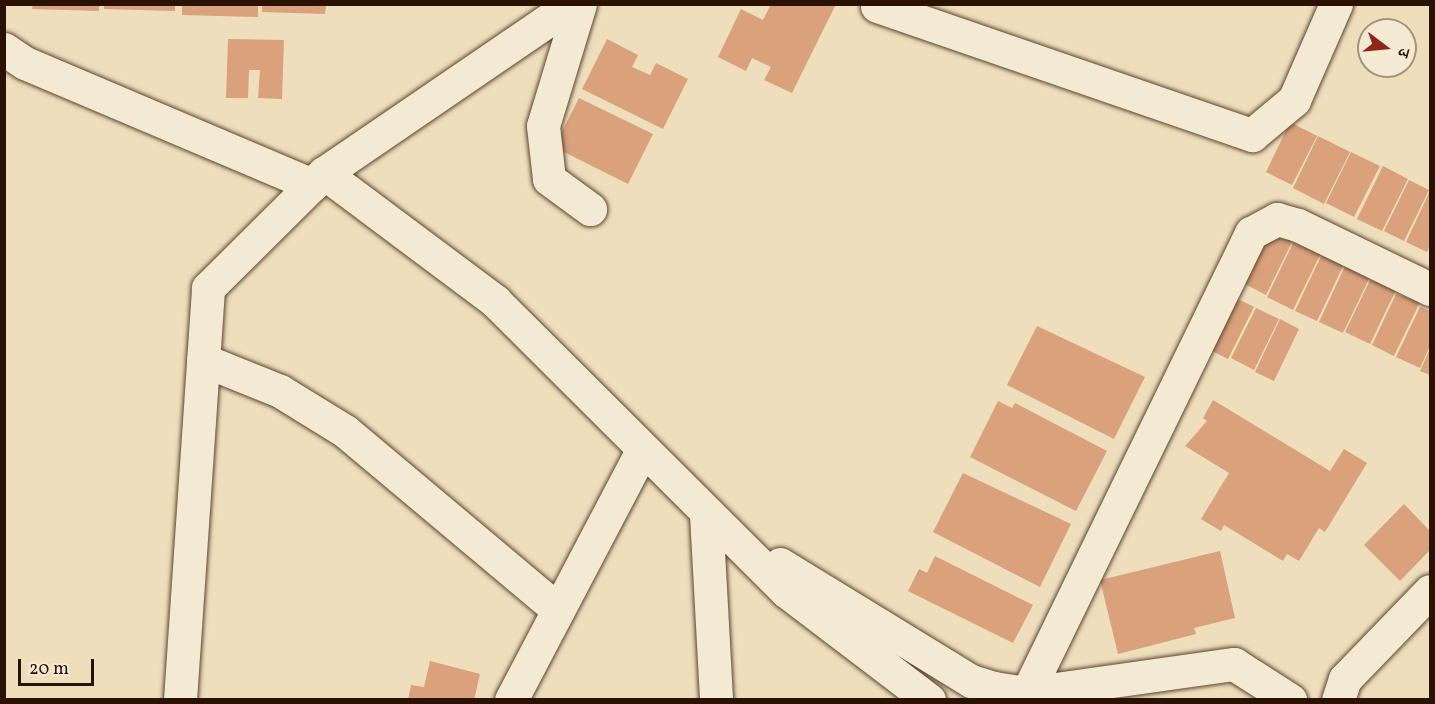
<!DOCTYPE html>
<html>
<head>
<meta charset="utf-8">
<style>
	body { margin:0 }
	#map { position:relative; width:1435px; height:704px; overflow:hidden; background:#eedebc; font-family:Vollkorn,"Noto Serif Devanagari",serif }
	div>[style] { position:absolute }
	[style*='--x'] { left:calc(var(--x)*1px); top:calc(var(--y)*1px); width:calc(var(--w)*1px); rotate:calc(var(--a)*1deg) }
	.building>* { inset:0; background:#d9a17c }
	.roads { filter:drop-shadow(0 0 2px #5c452f) drop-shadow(0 0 2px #5c452f) }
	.minor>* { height:33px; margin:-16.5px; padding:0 16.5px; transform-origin:16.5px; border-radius:16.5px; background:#f4ead3 }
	span { translate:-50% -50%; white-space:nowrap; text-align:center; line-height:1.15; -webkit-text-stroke:4.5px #f4ead3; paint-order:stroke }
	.frame { position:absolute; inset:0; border:6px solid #2b1200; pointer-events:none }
	.north { position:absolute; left:1357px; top:18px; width:60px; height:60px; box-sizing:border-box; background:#f4ead3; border:2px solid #a4947f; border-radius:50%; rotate:106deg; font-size:16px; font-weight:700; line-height:24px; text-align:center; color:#2b1200 }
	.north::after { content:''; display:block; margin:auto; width:21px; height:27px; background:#8f2418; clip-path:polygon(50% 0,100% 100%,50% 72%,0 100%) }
	.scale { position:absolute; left:18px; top:659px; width:76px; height:27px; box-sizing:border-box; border:3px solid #2b1200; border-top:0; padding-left:8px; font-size:18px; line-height:21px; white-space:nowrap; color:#2b1200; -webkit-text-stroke:4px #f4ead3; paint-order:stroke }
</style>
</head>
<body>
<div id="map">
	<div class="building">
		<div style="clip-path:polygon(33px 4px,99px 4px,99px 11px,32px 9px)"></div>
		<div style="clip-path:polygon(104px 4px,175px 4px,175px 11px,104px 9px)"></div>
		<div style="clip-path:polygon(182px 4px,258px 4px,258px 17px,182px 15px)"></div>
		<div style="clip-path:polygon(262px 4px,326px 4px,325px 14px,262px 12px)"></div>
		<div style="clip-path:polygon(771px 4px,836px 4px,792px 93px,764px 80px,771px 67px,752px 58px,746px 71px,718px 57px,741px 9px,763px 20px)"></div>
		<div style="clip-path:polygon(228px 39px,284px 40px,282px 99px,258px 98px,260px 70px,249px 70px,248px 98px,226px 98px)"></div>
		<div style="clip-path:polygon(607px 39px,638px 55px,632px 67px,650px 75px,656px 63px,688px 79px,663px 129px,582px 89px)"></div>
		<div style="clip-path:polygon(579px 98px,653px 134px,628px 184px,554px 147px)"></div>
		<div style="clip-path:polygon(1290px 122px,1317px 136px,1292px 185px,1266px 172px)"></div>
		<div style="clip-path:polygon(1318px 136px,1350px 152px,1324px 204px,1293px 188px)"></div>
		<div style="clip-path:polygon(1351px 152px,1380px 166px,1354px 217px,1326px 203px)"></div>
		<div style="clip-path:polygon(1383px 166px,1408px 179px,1382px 231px,1357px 219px)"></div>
		<div style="clip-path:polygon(1409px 180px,1429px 190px,1404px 241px,1384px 231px)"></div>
		<div style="clip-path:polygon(1430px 191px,1430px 245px,1427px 252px,1406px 242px)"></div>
		<div style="clip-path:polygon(1266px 227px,1293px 240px,1266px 295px,1239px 281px)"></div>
		<div style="clip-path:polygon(1293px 243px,1321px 253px,1293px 310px,1267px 297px)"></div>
		<div style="clip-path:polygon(1322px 254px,1344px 264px,1317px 321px,1295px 311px)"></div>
		<div style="clip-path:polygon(1345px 266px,1370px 277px,1343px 333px,1319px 322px)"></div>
		<div style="clip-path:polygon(1370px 280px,1396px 290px,1370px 344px,1345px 332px)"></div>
		<div style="clip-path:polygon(1396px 294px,1420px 302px,1394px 356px,1372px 345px)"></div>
		<div style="clip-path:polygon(1230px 295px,1254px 307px,1228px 359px,1204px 347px)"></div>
		<div style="clip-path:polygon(1420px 307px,1430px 311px,1430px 346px,1420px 368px,1396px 357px)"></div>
		<div style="clip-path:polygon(1256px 308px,1279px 319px,1254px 370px,1231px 358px)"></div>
		<div style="clip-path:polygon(1280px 319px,1299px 329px,1274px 381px,1255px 372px)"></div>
		<div style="clip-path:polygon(1037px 326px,1145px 377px,1114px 439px,1007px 385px)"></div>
		<div style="clip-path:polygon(1430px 349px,1430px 375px,1420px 371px)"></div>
		<div style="clip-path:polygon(1213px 400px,1330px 471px,1344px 449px,1367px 463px,1325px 532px,1319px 528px,1299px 561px,1287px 554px,1283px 561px,1224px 525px,1221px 531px,1201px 519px,1229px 473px,1185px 446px,1207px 421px,1203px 418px)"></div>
		<div style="clip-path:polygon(998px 401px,1012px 408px,1015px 403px,1107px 451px,1076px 511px,970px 457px)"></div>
		<div style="clip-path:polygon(963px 473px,1071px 524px,1040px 587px,933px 532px)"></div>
		<div style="clip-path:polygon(1404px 504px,1430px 531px,1430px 550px,1400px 581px,1364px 545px)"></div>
		<div style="clip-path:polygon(1220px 551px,1235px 618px,1194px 628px,1196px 634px,1118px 654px,1100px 580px)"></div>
		<div style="clip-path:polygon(935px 556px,1033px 605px,1013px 643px,908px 591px,919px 569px,927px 573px)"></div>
		<div style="clip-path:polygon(430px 661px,480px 674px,474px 700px,408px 700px,411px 685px,424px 687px)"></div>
	</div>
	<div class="roads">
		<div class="minor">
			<div style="--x:580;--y:4;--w:127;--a:106.9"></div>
			<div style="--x:543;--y:126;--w:53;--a:83.5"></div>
			<div style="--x:549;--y:179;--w:51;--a:36.2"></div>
			<div style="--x:877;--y:6;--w:397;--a:19"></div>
			<div style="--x:1252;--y:135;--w:55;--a:-39.8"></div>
			<div style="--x:1294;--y:100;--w:105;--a:-66.4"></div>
			<div style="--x:4;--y:49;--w:25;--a:34"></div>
			<div style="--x:25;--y:63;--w:312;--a:23"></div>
			<div style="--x:324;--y:173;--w:214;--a:36.8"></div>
			<div style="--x:495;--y:301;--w:411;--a:44.9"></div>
			<div style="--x:786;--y:591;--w:180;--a:37.3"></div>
			<div style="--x:203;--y:360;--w:83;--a:21.9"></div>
			<div style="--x:280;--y:391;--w:76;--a:31.6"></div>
			<div style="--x:345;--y:431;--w:277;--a:40"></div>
			<div style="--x:706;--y:514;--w:186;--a:86.9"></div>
			<div style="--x:780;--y:564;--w:224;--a:31.5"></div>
			<div style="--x:971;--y:681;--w:24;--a:17"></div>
			<div style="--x:994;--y:688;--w:33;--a:9"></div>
			<div style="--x:1027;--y:693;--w:209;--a:-8"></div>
			<div style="--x:1234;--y:664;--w:67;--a:32.7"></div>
			<div style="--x:1027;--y:693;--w:512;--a:-64.04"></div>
			<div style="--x:1251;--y:233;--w:30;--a:-28"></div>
			<div style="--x:1277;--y:219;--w:22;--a:16"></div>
			<div style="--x:1298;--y:225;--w:147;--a:25.9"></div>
			<div style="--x:180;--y:700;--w:413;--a:-86.1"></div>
			<div style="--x:208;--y:288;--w:163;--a:-44.8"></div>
			<div style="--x:324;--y:173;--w:300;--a:-34.3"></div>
			<div style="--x:511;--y:700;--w:280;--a:-62.3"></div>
			<div style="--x:1338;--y:700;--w:22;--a:-72"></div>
			<div style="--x:1345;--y:679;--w:122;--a:-46"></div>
		</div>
	</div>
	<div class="frame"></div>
	<div class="north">उ</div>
	<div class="scale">20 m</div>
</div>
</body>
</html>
